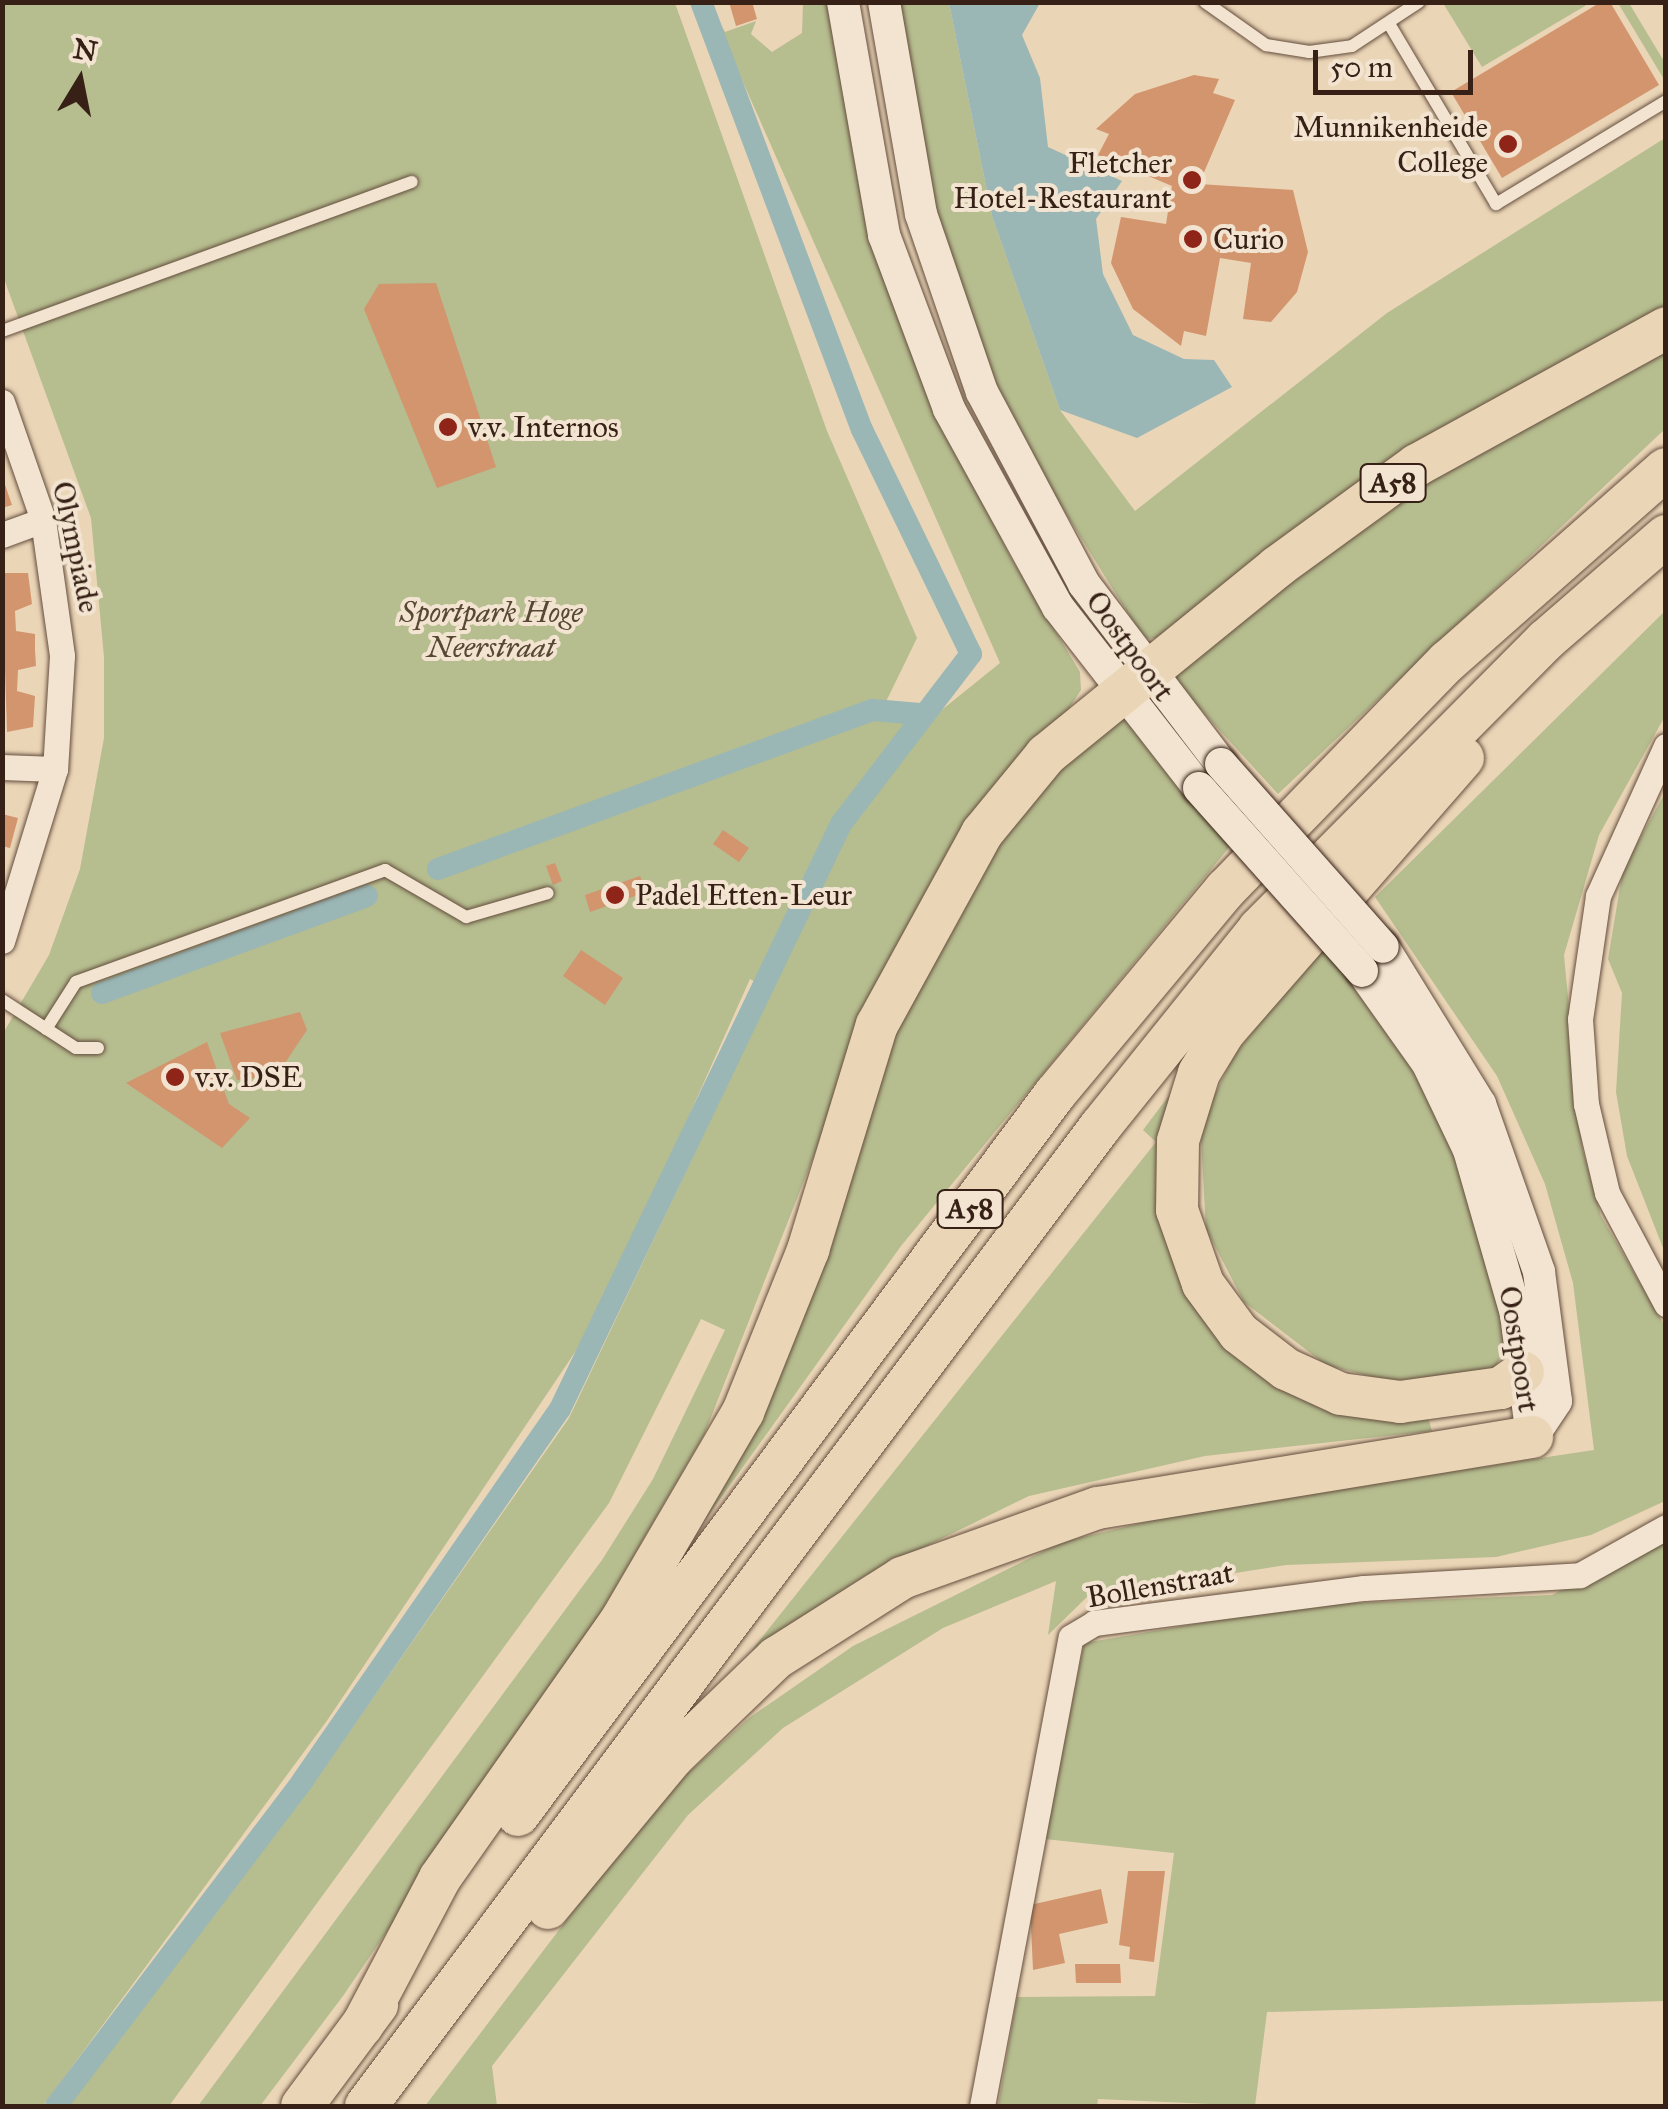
<!DOCTYPE html>
<html>
<head>
<meta charset="utf-8">
<style>
	body { margin:0 }
	#map { position:relative; width:1668px; height:2109px; overflow:hidden; background:#ebd5b7; font-family:"IM FELL Great Primer",serif }
	div>[style] { position:absolute }
	[style*='--x'] { left:calc(var(--x)*1px); top:calc(var(--y)*1px); width:calc(var(--w)*1px); rotate:calc(var(--a)*1deg) }
	.green>* { inset:0; background:#b6bd8f }
	.water>* { inset:0; background:#9ab7b6 }
	.canal>* { height:22px; margin:-11px; padding:0 11px; transform-origin:11px; border-radius:11px; background:#9ab7b6 }
	.building>* { inset:0; background:#d2956e }
	.roads { filter:drop-shadow(0 0 2px #644e3e) drop-shadow(0 0 2px #644e3e) }
	.lane>* { height:12px; margin:-6px; padding:0 6px; transform-origin:6px; border-radius:6px; background:#f2e4d0 }
	.street>* { height:25px; margin:-12.5px; padding:0 12.5px; transform-origin:12.5px; border-radius:12.5px; background:#f2e4d0 }
	.secondary>* { height:32px; margin:-16px; padding:0 16px; transform-origin:16px; border-radius:16px; background:#f2e4d0 }
	.highway>* { height:42px; margin:-21px; padding:0 21px; transform-origin:21px; border-radius:21px; background:#ebd5b7 }
	.bridges { filter:drop-shadow(0 0 2px #372116) drop-shadow(0 0 2px #372116) }
	.secondary-bridge>* { height:32px; margin:-16px; padding:0 16px; transform-origin:16px; border-radius:16px; background:#f2e4d0 }
	.dots>* { width:28px; height:28px; translate:-50% -50%; box-sizing:border-box; border:5px solid #f2e4d0; border-radius:50% }
	span { translate:-50% -50%; white-space:nowrap; text-align:center; line-height:1.15; -webkit-text-stroke:8px #f2e4d0; paint-order:stroke }
	.shield-label span { padding:2px 8px; background:#f2e4d0; border:2px solid; border-radius:8px; -webkit-text-stroke-width:0 }
	.shield-label { font-size:28px; color:#372116; font-weight:700 }
	.poi-label { font-size:30px; color:#372116 }
	.right { translate:-100% -50%; text-align:right }
	.left { translate:0 -50%; text-align:left }
	.street-label { font-size:30px; color:#372116 }
	.park-label { font-size:30px; color:#574834; font-style:italic }
	.frame { position:absolute; inset:0; border:5px solid #372116; pointer-events:none }
	.north { position:absolute; left:30px; top:30px; width:100px; height:100px; -webkit-text-stroke:8px #f2e4d0; paint-order:stroke; rotate:10deg; font-size:28px; font-weight:700; line-height:40px; text-align:center; color:#372116 }
	.north::after { content:''; display:block; margin:auto; width:35px; height:45px; background:#372116; clip-path:polygon(50% 0,100% 100%,50% 72%,0 100%) }
	.scale { position:absolute; left:1313px; top:50px; width:160px; height:45px; box-sizing:border-box; border:5px solid #372116; border-top:0; padding-left:12px; font-size:30px; line-height:35px; white-space:nowrap; color:#372116; -webkit-text-stroke:8px #f2e4d0; paint-order:stroke }
</style>
</head>
<body>
<div id="map">
	<div class="green">
		<div style="clip-path:polygon(3px 3px,675px 3px,827px 431px,917px 638px,879px 716px,900px 717px,908px 728px,848px 804px,759px 984px,750px 979px,600px 1315px,326px 1722px,43px 2106px,2px 2106px,2px 1035px,49px 955px,80px 869px,104px 738px,104px 657px,91px 518px,3px 276px)"></div>
		<div style="clip-path:polygon(708px 3px,725px 32px,756px 21px,751px 34px,772px 52px,802px 33px,803px 3px,827px 3px,879px 265px,907px 344px,1011px 558px,1080px 672px,1081px 690px,868px 1018px,704px 1435px,583px 1643px,343px 1996px,260px 2106px,198px 2106px,602px 1560px,653px 1479px,725px 1330px,701px 1319px,609px 1503px,169px 2106px,68px 2106px,324px 1768px,569px 1418px,858px 809px,918px 729px,1000px 663px)"></div>
		<div style="clip-path:polygon(898px 3px,949px 3px,992px 216px,1060px 410px,1135px 511px,1387px 313px,1665px 138px,1665px 308px,1432px 435px,1170px 637px,1144px 639px,997px 403px,945px 257px)"></div>
		<div style="clip-path:polygon(1443px 3px,1590px 3px,1482px 67px)"></div>
		<div style="clip-path:polygon(1618px 3px,1629px 3px,1665px 63px,1665px 81px)"></div>
		<div style="clip-path:polygon(1665px 343px,1665px 429px,1278px 794px,1170px 676px,1386px 498px)"></div>
		<div style="clip-path:polygon(1665px 611px,1665px 716px,1599px 835px,1564px 955px,1582px 1147px,1601px 1216px,1665px 1326px,1665px 1501px,1591px 1535px,1496px 1557px,1286px 1565px,1088px 1596px,1048px 1635px,1056px 1581px,943px 1628px,783px 1728px,688px 1815px,492px 2066px,497px 2106px,425px 2106px,658px 1800px,749px 1718px,853px 1646px,1062px 1542px,1196px 1510px,1594px 1450px,1573px 1283px,1545px 1184px,1497px 1076px,1375px 897px)"></div>
		<div style="clip-path:polygon(1119px 706px,1236px 839px,901px 1246px,635px 1618px,868px 1075px,988px 842px)"></div>
		<div style="clip-path:polygon(1665px 793px,1665px 1253px,1627px 1156px,1616px 1092px,1622px 993px,1608px 959px,1623px 869px)"></div>
		<div style="clip-path:polygon(1325px 940px,1362px 982px,1446px 1121px,1510px 1339px,1492px 1374px,1396px 1383px,1326px 1365px,1244px 1302px,1206px 1229px,1201px 1139px,1214px 1096px,1235px 1054px)"></div>
		<div style="clip-path:polygon(1204px 1049px,1171px 1133px,1220px 1321px,1427px 1413px,1432px 1431px,1205px 1456px,1029px 1496px,863px 1577px,751px 1651px,1156px 1142px,1143px 1130px)"></div>
		<div style="clip-path:polygon(1665px 1534px,1665px 2001px,1267px 2012px,1255px 2106px,1098px 2099px,1097px 2106px,998px 2106px,1017px 1997px,1155px 1996px,1174px 1853px,1045px 1839px,1084px 1643px,1305px 1605px,1552px 1595px)"></div>
	</div>
	<div class="water">
		<div style="clip-path:polygon(949px 3px,1040px 3px,1022px 35px,1040px 78px,1048px 147px,1122px 181px,1096px 219px,1103px 274px,1133px 335px,1184px 359px,1214px 360px,1232px 387px,1137px 438px,1060px 410px,992px 216px)"></div>
	</div>
	<div class="canal">
		<div style="--x:438;--y:869;--w:463;--a:-20.1"></div>
		<div style="--x:873;--y:710;--w:47;--a:4.9"></div>
		<div style="--x:102;--y:993;--w:282;--a:-20.1"></div>
		<div style="--x:56;--y:2106;--w:409;--a:-52.8"></div>
		<div style="--x:303;--y:1780;--w:451;--a:-55.3"></div>
		<div style="--x:560;--y:1409;--w:649;--a:-64.34"></div>
		<div style="--x:841;--y:824;--w:214;--a:-52.6"></div>
		<div style="--x:971;--y:654;--w:249;--a:-115.9"></div>
		<div style="--x:862;--y:430;--w:457;--a:-110.6"></div>
	</div>
	<div class="building">
		<div style="clip-path:polygon(729px 2px,752px 2px,757px 19px,736px 26px)"></div>
		<div style="clip-path:polygon(1601px 2px,1610px 2px,1659px 85px,1502px 178px,1451px 92px)"></div>
		<div style="clip-path:polygon(1194px 75px,1219px 79px,1213px 93px,1235px 100px,1199px 184px,1293px 190px,1308px 252px,1297px 292px,1271px 322px,1243px 319px,1251px 263px,1220px 258px,1206px 336px,1184px 331px,1181px 346px,1133px 309px,1111px 263px,1121px 217px,1166px 224px,1172px 186px,1098px 155px,1109px 134px,1096px 129px,1135px 94px)"></div>
		<div style="clip-path:polygon(436px 283px,496px 467px,437px 488px,364px 309px,379px 284px)"></div>
		<div style="clip-path:polygon(2px 476px,12px 505px,2px 508px)"></div>
		<div style="clip-path:polygon(2px 573px,28px 573px,32px 604px,15px 611px,16px 631px,35px 634px,35px 650px,36px 666px,18px 670px,17px 691px,35px 696px,33px 727px,7px 732px)"></div>
		<div style="clip-path:polygon(2px 814px,18px 818px,10px 848px,2px 846px)"></div>
		<div style="clip-path:polygon(723px 830px,749px 848px,739px 862px,713px 844px)"></div>
		<div style="clip-path:polygon(555px 863px,562px 881px,553px 885px,546px 866px)"></div>
		<div style="clip-path:polygon(640px 876px,646px 892px,590px 912px,585px 895px)"></div>
		<div style="clip-path:polygon(581px 950px,623px 978px,605px 1005px,563px 976px)"></div>
		<div style="clip-path:polygon(300px 1012px,307px 1030px,277px 1075px,237px 1080px,220px 1033px)"></div>
		<div style="clip-path:polygon(207px 1042px,229px 1104px,250px 1118px,222px 1148px,126px 1083px)"></div>
		<div style="clip-path:polygon(1128px 1871px,1165px 1871px,1154px 1962px,1129px 1959px,1130px 1947px,1119px 1945px)"></div>
		<div style="clip-path:polygon(1101px 1889px,1108px 1923px,1059px 1934px,1065px 1963px,1033px 1970px,1030px 1905px)"></div>
		<div style="clip-path:polygon(1075px 1964px,1120px 1964px,1121px 1983px,1076px 1983px)"></div>
	</div>
	<div class="roads">
		<div class="lane">
			<div style="--x:1205;--y:2;--w:75;--a:35.2"></div>
			<div style="--x:1266;--y:45;--w:44;--a:9.2"></div>
			<div style="--x:1309;--y:52;--w:43;--a:-7.9"></div>
			<div style="--x:1352;--y:46;--w:80;--a:-33.3"></div>
			<div style="--x:1391;--y:27;--w:206;--a:59.3"></div>
			<div style="--x:1496;--y:204;--w:199;--a:-31.2"></div>
			<div style="--x:2;--y:331;--w:436;--a:-20"></div>
			<div style="--x:2;--y:1000;--w:88;--a:33"></div>
			<div style="--x:76;--y:1048;--w:22;--a:0"></div>
			<div style="--x:46;--y:1029;--w:56;--a:-57.4"></div>
			<div style="--x:76;--y:982;--w:329;--a:-19.9"></div>
			<div style="--x:385;--y:870;--w:94;--a:30.1"></div>
			<div style="--x:466;--y:917;--w:85;--a:-16.3"></div>
		</div>
		<div class="street">
			<div style="--x:2;--y:402;--w:125;--a:70.8"></div>
			<div style="--x:43;--y:520;--w:137;--a:82"></div>
			<div style="--x:62;--y:656;--w:113;--a:93.5"></div>
			<div style="--x:55;--y:769;--w:180;--a:107.1"></div>
			<div style="--x:2;--y:535;--w:44;--a:-20.1"></div>
			<div style="--x:1666;--y:746;--w:165;--a:114.4"></div>
			<div style="--x:1598;--y:896;--w:124;--a:98.3"></div>
			<div style="--x:1580;--y:1019;--w:85;--a:86"></div>
			<div style="--x:1586;--y:1104;--w:91;--a:76.7"></div>
			<div style="--x:1607;--y:1193;--w:126;--a:62"></div>
			<div style="--x:2;--y:767;--w:53;--a:2.2"></div>
			<div style="--x:982;--y:2106;--w:477;--a:-79.3"></div>
			<div style="--x:1071;--y:1637;--w:27;--a:-31"></div>
			<div style="--x:1094;--y:1623;--w:272;--a:-7.4"></div>
			<div style="--x:1364;--y:1588;--w:216;--a:-3.4"></div>
			<div style="--x:1580;--y:1575;--w:98;--a:-29.2"></div>
		</div>
		<div class="secondary">
			<div style="--x:843;--y:2;--w:237;--a:80"></div>
			<div style="--x:884;--y:235;--w:186;--a:69.5"></div>
			<div style="--x:949;--y:409;--w:226;--a:61.2"></div>
			<div style="--x:1058;--y:607;--w:229;--a:52.1"></div>
			<div style="--x:884;--y:2;--w:215;--a:80.1"></div>
			<div style="--x:921;--y:214;--w:188;--a:71.1"></div>
			<div style="--x:982;--y:392;--w:217;--a:62"></div>
			<div style="--x:1084;--y:584;--w:226;--a:52.7"></div>
			<div style="--x:1383;--y:947;--w:185;--a:58.3"></div>
			<div style="--x:1480;--y:1104;--w:178;--a:70.6"></div>
			<div style="--x:1539;--y:1272;--w:130;--a:82.5"></div>
			<div style="--x:1556;--y:1401;--w:43;--a:123.7"></div>
			<div style="--x:1362;--y:971;--w:114;--a:54.6"></div>
			<div style="--x:1428;--y:1064;--w:95;--a:64.5"></div>
			<div style="--x:1469;--y:1150;--w:171;--a:74"></div>
			<div style="--x:1516;--y:1314;--w:124;--a:82.6"></div>
		</div>
		<div class="highway">
			<div style="--x:1463;--y:758;--w:364;--a:131.1"></div>
			<div style="--x:1224;--y:1032;--w:48;--a:121.4"></div>
			<div style="--x:1199;--y:1073;--w:71;--a:107.2"></div>
			<div style="--x:1178;--y:1141;--w:69;--a:90.8"></div>
			<div style="--x:1177;--y:1210;--w:78;--a:70.6"></div>
			<div style="--x:1203;--y:1284;--w:61;--a:53.7"></div>
			<div style="--x:1239;--y:1333;--w:59;--a:37.5"></div>
			<div style="--x:1286;--y:1369;--w:60;--a:24.4"></div>
			<div style="--x:1341;--y:1394;--w:60;--a:7.7"></div>
			<div style="--x:1400;--y:1402;--w:102;--a:-7.9"></div>
			<div style="--x:1501;--y:1388;--w:27;--a:-36"></div>
			<div style="--x:518;--y:1815;--w:899;--a:-53.32"></div>
			<div style="--x:1055;--y:1094;--w:267;--a:-50.2"></div>
			<div style="--x:1226;--y:889;--w:318;--a:-45.8"></div>
			<div style="--x:1448;--y:661;--w:290;--a:-41.4"></div>
			<div style="--x:548;--y:1908;--w:196;--a:-50.4"></div>
			<div style="--x:673;--y:1757;--w:143;--a:-43.9"></div>
			<div style="--x:776;--y:1658;--w:149;--a:-32.4"></div>
			<div style="--x:902;--y:1578;--w:208;--a:-19.7"></div>
			<div style="--x:1098;--y:1508;--w:440;--a:-9.3"></div>
			<div style="--x:362;--y:2026;--w:167;--a:-62.2"></div>
			<div style="--x:440;--y:1878;--w:317;--a:-54.9"></div>
			<div style="--x:622;--y:1619;--w:240;--a:-59.7"></div>
			<div style="--x:743;--y:1412;--w:175;--a:-68.1"></div>
			<div style="--x:808;--y:1250;--w:235;--a:-73"></div>
			<div style="--x:877;--y:1025;--w:219;--a:-61.3"></div>
			<div style="--x:982;--y:833;--w:101;--a:-50.6"></div>
			<div style="--x:1046;--y:755;--w:298;--a:-39.1"></div>
			<div style="--x:1277;--y:567;--w:173;--a:-36.1"></div>
			<div style="--x:1417;--y:465;--w:284;--a:-28.8"></div>
			<div style="--x:302;--y:2106;--w:126;--a:-53.4"></div>
			<div style="--x:366;--y:2106;--w:1224;--a:-53.14"></div>
			<div style="--x:1100;--y:1127;--w:254;--a:-51.2"></div>
			<div style="--x:1259;--y:929;--w:407;--a:-45.2"></div>
			<div style="--x:1546;--y:640;--w:159;--a:-40.9"></div>
		</div>
	</div>
	<div class="bridges">
		<div class="secondary-bridge">
			<div style="--x:1221;--y:764;--w:244;--a:48.5"></div>
			<div style="--x:1199;--y:788;--w:245;--a:48.3"></div>
		</div>
	</div>
	<div class="dots">
		<div style="left:1508px;top:144px;background:#8f2418"></div>
		<div style="left:1192px;top:180px;background:#8f2418"></div>
		<div style="left:1193px;top:239px;background:#8f2418"></div>
		<div style="left:448px;top:427px;background:#8f2418"></div>
		<div style="left:615px;top:895px;background:#8f2418"></div>
		<div style="left:175px;top:1077px;background:#8f2418"></div>
	</div>
	<div class="shield-label">
		<span style="left:1393px;top:483px">A58</span>
		<span style="left:970px;top:1209px">A58</span>
	</div>
	<div class="poi-label">
		<span class="right" style="left:1488px;top:144px">Munnikenheide<br>College</span>
		<span class="right" style="left:1172px;top:180px">Fletcher<br>Hotel-Restaurant</span>
		<span class="left" style="left:1213px;top:239px">Curio</span>
		<span class="left" style="left:468px;top:427px">v.v. Internos</span>
		<span class="left" style="left:635px;top:895px">Padel Etten-Leur</span>
		<span class="left" style="left:195px;top:1077px">v.v. DSE</span>
	</div>
	<div class="street-label">
		<span style="left:76px;top:547px;rotate:78deg">Olympiade</span>
		<span style="left:1130px;top:646px;rotate:54deg">Oostpoort</span>
		<span style="left:1519px;top:1349px;rotate:81deg">Oostpoort</span>
		<span style="left:1160px;top:1585px;rotate:-10deg">Bollenstraat</span>
	</div>
	<div class="park-label">
		<span style="left:491px;top:629px">Sportpark Hoge<br>Neerstraat</span>
	</div>
	<div class="frame"></div>
	<div class="north">N</div>
	<div class="scale">50 m</div>
</div>
</body>
</html>
